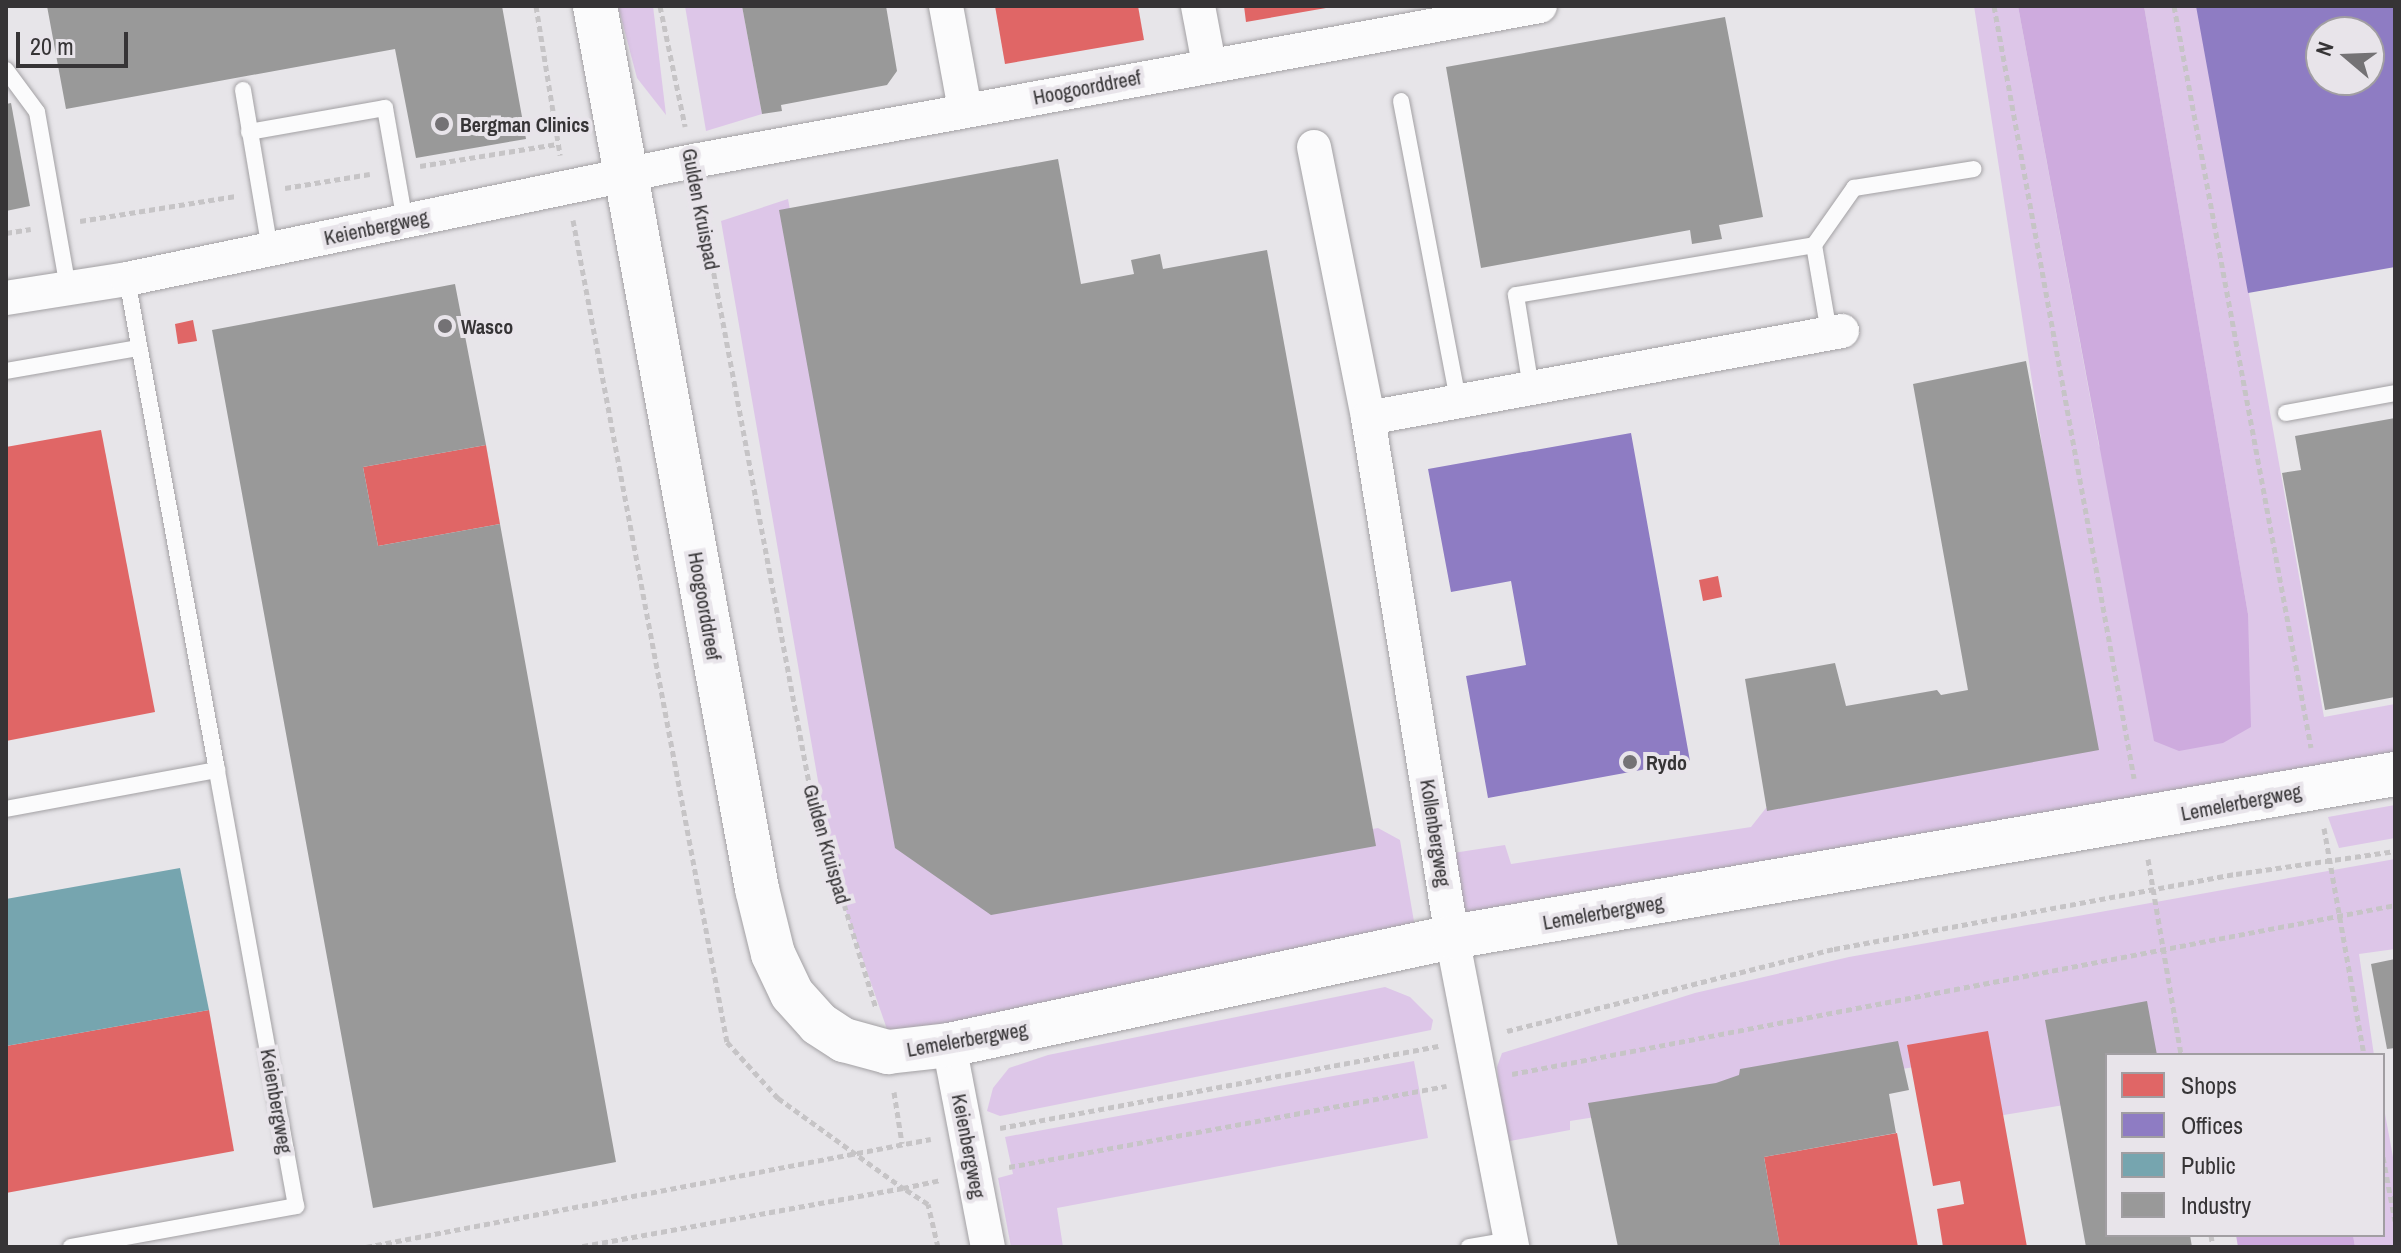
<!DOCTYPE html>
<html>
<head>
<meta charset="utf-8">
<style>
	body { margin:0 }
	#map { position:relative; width:2401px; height:1253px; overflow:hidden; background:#e7e5e9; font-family:"Archivo Narrow",sans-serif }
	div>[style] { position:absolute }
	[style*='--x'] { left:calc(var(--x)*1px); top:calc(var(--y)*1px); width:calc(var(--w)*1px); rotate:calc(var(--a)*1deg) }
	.green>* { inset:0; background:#ddc6e8 }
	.water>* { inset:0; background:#ceabde }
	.shops>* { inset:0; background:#e06666 }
	.offices>* { inset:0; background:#8e7cc3 }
	.public>* { inset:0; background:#76a5af }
	.industry>* { inset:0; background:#999 }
	.path>* { height:5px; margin-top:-2.5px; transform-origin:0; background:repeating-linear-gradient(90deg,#c6c4c6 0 6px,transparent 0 10px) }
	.roads { filter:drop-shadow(0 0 2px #a3a1a4) drop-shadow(0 0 2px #a3a1a4) }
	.lane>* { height:16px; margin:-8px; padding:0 8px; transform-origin:8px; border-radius:8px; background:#fbfbfc }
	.street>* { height:34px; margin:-17px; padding:0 17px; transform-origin:17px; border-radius:17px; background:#fbfbfc }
	.secondary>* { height:44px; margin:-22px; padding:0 22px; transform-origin:22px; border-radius:22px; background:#fbfbfc }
	.dots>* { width:22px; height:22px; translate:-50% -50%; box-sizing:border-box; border:4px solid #e8e4ea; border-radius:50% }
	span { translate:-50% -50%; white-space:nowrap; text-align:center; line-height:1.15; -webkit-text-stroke:8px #e8e4ea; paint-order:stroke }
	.street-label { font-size:20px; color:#363436 }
	.poi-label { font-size:20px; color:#363436; font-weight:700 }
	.left { translate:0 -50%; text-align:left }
	.frame { position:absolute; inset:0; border:8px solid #363436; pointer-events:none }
	.legend { position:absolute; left:2105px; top:1053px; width:280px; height:184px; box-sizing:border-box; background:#e8e4ea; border:2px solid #a19ea2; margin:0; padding:10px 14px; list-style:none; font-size:24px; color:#363436 }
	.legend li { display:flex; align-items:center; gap:16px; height:40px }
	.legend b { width:40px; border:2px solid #a19ea2 }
	.north { position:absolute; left:2305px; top:16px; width:80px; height:80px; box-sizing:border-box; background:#e8e4ea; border:2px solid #a19ea2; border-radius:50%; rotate:289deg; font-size:22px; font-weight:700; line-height:32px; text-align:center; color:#363436 }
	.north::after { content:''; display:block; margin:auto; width:28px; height:36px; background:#747275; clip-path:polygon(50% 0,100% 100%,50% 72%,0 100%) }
	.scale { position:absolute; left:16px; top:32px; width:112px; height:36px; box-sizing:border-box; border:4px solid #363436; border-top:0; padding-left:10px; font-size:24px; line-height:28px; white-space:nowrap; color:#363436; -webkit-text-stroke:6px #e8e4ea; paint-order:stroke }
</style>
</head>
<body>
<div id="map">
	<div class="green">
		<div style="clip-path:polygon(618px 6px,653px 6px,666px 115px,637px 78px)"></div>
		<div style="clip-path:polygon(685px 6px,742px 6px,762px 114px,706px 131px)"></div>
		<div style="clip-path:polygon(1974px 6px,2018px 6px,2099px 446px,2248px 614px,2144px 6px,2198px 6px,2324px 717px,2395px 704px,2395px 758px,1467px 925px,1453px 853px,1505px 845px,1511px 864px,1751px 827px,1766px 808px,2089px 749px)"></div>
		<div style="clip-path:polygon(788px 199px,903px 834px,995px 900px,1378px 828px,1400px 840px,1417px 939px,889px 1035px,835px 879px,721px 221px)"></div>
		<div style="clip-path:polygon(2395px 805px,2395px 838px,2339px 848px,2328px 817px)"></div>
		<div style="clip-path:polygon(2395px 859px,2395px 949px,2359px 954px,2374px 1055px,2107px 1055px,2107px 1098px,1931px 1127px,1921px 1066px,1570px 1121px,1570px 1130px,1505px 1142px,1497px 1067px,1502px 1053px,1695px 993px,1849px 957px)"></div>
		<div style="clip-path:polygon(1385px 987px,1410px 997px,1433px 1020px,1431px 1030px,1000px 1116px,987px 1111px,993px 1088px,1009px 1068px,1048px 1055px)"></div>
		<div style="clip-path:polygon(1414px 1061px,1428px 1138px,1057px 1208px,1063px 1247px,1011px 1247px,998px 1178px,1013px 1174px,1005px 1137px)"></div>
		<div style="clip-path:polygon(2383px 1103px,2395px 1168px,2395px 1247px,2355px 1247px,2353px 1235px,2383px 1235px)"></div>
	</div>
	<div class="water">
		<div style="clip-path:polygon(2018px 6px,2144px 6px,2248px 614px,2251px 727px,2223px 743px,2179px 751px,2154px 741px)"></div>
		<div style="clip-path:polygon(2236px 1235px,2353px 1235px,2355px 1247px,2238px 1247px)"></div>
	</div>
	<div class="shops">
		<div style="clip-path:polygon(995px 6px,1138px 6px,1144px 40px,1005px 64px)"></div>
		<div style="clip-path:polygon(1244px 6px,1326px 6px,1326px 8px,1246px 22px)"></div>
		<div style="clip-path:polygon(193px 320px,197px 341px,178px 344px,175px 324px)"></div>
		<div style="clip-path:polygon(101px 430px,155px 712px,6px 741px,6px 447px)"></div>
		<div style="clip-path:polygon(486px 445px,500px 524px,378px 546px,363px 467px)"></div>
		<div style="clip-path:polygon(1718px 576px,1722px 597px,1703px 601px,1699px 580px)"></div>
		<div style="clip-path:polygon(209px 1010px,234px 1151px,6px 1193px,6px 1046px)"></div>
		<div style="clip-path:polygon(1988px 1031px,2027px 1247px,1943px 1247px,1937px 1209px,1964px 1204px,1960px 1181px,1933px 1186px,1907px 1045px)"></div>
		<div style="clip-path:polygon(1897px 1133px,1918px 1247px,1780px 1247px,1764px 1157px)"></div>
	</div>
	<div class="offices">
		<div style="clip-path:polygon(evenodd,2196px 6px,2395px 6px,2395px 267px,2248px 293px,2196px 6px,2321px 32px,2369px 32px,2369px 80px,2321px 80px,2321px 32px)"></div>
		<div style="clip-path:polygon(1631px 433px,1690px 761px,1488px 798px,1466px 676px,1526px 665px,1511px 581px,1451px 592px,1428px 469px)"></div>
	</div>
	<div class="public">
		<div style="clip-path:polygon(180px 868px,209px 1010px,6px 1046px,6px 899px)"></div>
	</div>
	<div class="industry">
		<div style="clip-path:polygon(47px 6px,502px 6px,526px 139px,416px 158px,395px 49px,66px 109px)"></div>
		<div style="clip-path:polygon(742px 6px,886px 6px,897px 71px,887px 85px,781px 105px,782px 111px,762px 114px)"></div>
		<div style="clip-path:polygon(1725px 17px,1763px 217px,1719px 225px,1722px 239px,1692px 244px,1690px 230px,1481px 268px,1446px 67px)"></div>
		<div style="clip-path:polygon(11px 103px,30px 206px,6px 211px,6px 104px)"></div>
		<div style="clip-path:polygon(1058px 159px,1081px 284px,1134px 274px,1131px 260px,1160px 254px,1163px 269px,1267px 250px,1376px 846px,991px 915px,895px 848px,779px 210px)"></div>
		<div style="clip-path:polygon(455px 284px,486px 445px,363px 467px,378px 546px,500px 524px,616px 1162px,373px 1208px,212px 330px)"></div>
		<div style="clip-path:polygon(2026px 361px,2099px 750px,1767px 811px,1745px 679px,1835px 663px,1846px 706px,1937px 690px,1941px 695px,1968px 690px,1913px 384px)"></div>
		<div style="clip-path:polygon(2395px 418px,2395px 697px,2325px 710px,2282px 473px,2301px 470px,2295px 436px)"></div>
		<div style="clip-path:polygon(2395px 959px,2395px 1048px,2387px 1049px,2371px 964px)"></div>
		<div style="clip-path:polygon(2147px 1001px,2157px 1055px,2107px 1055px,2107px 1235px,2190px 1235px,2192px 1247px,2086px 1247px,2045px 1020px)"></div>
		<div style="clip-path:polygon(1898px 1041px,1909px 1090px,1889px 1094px,1896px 1133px,1764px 1157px,1780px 1247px,1618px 1247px,1588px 1103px,1716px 1083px,1739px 1075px,1740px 1069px)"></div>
	</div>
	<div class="path">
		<div style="--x:536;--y:6;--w:151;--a:80.8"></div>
		<div style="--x:660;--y:6;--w:123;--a:78.2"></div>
		<div style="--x:1994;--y:6;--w:785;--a:79.72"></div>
		<div style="--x:2174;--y:6;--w:754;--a:79.53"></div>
		<div style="--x:420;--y:166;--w:139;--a:-9.1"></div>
		<div style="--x:285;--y:188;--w:86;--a:-9.4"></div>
		<div style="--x:699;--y:194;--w:615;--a:79.42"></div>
		<div style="--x:812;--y:799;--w:219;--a:73"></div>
		<div style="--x:573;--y:220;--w:836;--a:79.39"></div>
		<div style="--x:727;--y:1042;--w:76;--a:47.7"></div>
		<div style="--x:778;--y:1098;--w:154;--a:35.8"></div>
		<div style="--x:903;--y:1188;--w:329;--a:169.7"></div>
		<div style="--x:80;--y:221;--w:158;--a:-9.1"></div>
		<div style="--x:6;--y:233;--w:25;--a:-9"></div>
		<div style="--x:2324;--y:828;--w:230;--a:80"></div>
		<div style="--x:2148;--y:859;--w:199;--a:80.4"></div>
		<div style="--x:1507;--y:1031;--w:337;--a:-14.1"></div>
		<div style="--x:1834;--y:949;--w:409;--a:-10.6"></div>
		<div style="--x:2236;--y:874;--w:161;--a:-8.2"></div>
		<div style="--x:1512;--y:1074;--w:899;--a:-10.83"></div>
		<div style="--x:894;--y:1092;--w:52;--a:81.1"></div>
		<div style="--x:1000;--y:1128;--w:446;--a:-10.6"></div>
		<div style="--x:2383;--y:1157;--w:65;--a:79.4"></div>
		<div style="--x:1009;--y:1167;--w:445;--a:-10.5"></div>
		<div style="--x:2211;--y:1235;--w:12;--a:81"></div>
		<div style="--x:366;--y:1247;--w:575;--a:-10.82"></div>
		<div style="--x:938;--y:1247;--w:44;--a:-103.1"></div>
		<div style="--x:928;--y:1204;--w:30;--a:-147"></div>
		<div style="--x:903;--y:1188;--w:38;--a:-12"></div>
	</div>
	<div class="roads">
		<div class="lane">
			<div style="--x:6;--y:70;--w:52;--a:53.6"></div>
			<div style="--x:37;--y:112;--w:179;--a:80"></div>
			<div style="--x:243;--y:90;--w:161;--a:80.4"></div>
			<div style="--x:1401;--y:101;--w:305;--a:79.2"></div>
			<div style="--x:249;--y:132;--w:138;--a:-10"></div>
			<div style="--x:385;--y:108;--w:115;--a:80"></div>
			<div style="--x:1814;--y:245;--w:89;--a:80.3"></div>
			<div style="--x:6;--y:371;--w:134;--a:-9.9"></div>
			<div style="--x:1531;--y:388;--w:94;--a:-99.2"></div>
			<div style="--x:1516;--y:295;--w:302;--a:-9.5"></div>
			<div style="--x:1814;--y:245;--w:70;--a:-54.9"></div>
			<div style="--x:1854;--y:188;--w:121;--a:-9"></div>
			<div style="--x:2286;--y:413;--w:111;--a:-10.4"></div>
			<div style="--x:6;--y:809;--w:215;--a:-10.5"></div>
			<div style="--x:217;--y:770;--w:499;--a:-100.4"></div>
			<div style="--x:71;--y:1247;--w:229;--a:-10.3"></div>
			<div style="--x:296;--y:1206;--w:443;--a:-100.3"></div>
			<div style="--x:1469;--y:1247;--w:42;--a:-9.7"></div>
		</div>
		<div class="street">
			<div style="--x:946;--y:6;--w:106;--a:79.6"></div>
			<div style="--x:1198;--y:6;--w:59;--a:79.3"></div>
			<div style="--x:1314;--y:147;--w:276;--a:78.7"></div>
			<div style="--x:1368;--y:418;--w:526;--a:80.81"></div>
			<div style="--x:1452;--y:937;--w:316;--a:79"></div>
			<div style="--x:6;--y:298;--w:122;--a:-8.9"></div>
			<div style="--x:127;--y:279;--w:578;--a:-11.78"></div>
			<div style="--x:693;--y:161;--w:861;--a:-10.37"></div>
			<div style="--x:1368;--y:418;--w:482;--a:-10.4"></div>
			<div style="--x:949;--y:1045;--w:206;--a:79.1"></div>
		</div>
		<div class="secondary">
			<div style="--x:595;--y:6;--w:898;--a:79.6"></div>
			<div style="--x:757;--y:889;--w:67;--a:76.2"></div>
			<div style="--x:773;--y:954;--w:44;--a:64.6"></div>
			<div style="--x:792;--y:994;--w:40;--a:48"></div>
			<div style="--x:819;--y:1024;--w:30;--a:33"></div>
			<div style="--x:844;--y:1040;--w:46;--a:15.3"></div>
			<div style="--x:888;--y:1052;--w:61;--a:-6.5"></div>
			<div style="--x:949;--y:1045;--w:514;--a:-12.12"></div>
			<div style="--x:1452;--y:937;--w:957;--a:-9.81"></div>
		</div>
	</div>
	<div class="dots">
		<div style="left:442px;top:124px;background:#747275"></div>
		<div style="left:445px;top:326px;background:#747275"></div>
		<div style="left:1630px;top:762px;background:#747275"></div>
	</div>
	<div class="street-label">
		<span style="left:1087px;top:87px;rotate:-11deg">Hoogoorddreef</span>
		<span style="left:701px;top:209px;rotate:79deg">Gulden Kruispad</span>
		<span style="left:376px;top:227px;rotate:-12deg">Keienbergweg</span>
		<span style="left:705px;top:606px;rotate:80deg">Hoogoorddreef</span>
		<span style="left:2241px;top:802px;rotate:-11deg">Lemelerbergweg</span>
		<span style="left:1436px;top:833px;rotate:81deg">Kollenbergweg</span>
		<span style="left:827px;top:844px;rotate:74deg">Gulden Kruispad</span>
		<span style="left:1603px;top:912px;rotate:-10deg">Lemelerbergweg</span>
		<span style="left:967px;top:1039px;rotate:-10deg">Lemelerbergweg</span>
		<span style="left:277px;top:1101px;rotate:80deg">Keienbergweg</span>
		<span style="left:969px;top:1146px;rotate:79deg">Keienbergweg</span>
	</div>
	<div class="poi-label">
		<span class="left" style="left:460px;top:124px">Bergman Clinics</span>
		<span class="left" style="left:461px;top:326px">Wasco</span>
		<span class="left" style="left:1646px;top:762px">Rydo</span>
	</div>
	<div class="frame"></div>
	<ul class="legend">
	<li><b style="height:22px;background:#e06666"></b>Shops</li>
	<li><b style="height:22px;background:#8e7cc3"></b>Offices</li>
	<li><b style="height:22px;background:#76a5af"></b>Public</li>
	<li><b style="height:22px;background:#999"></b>Industry</li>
	</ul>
	<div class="north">N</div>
	<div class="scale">20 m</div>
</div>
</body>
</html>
